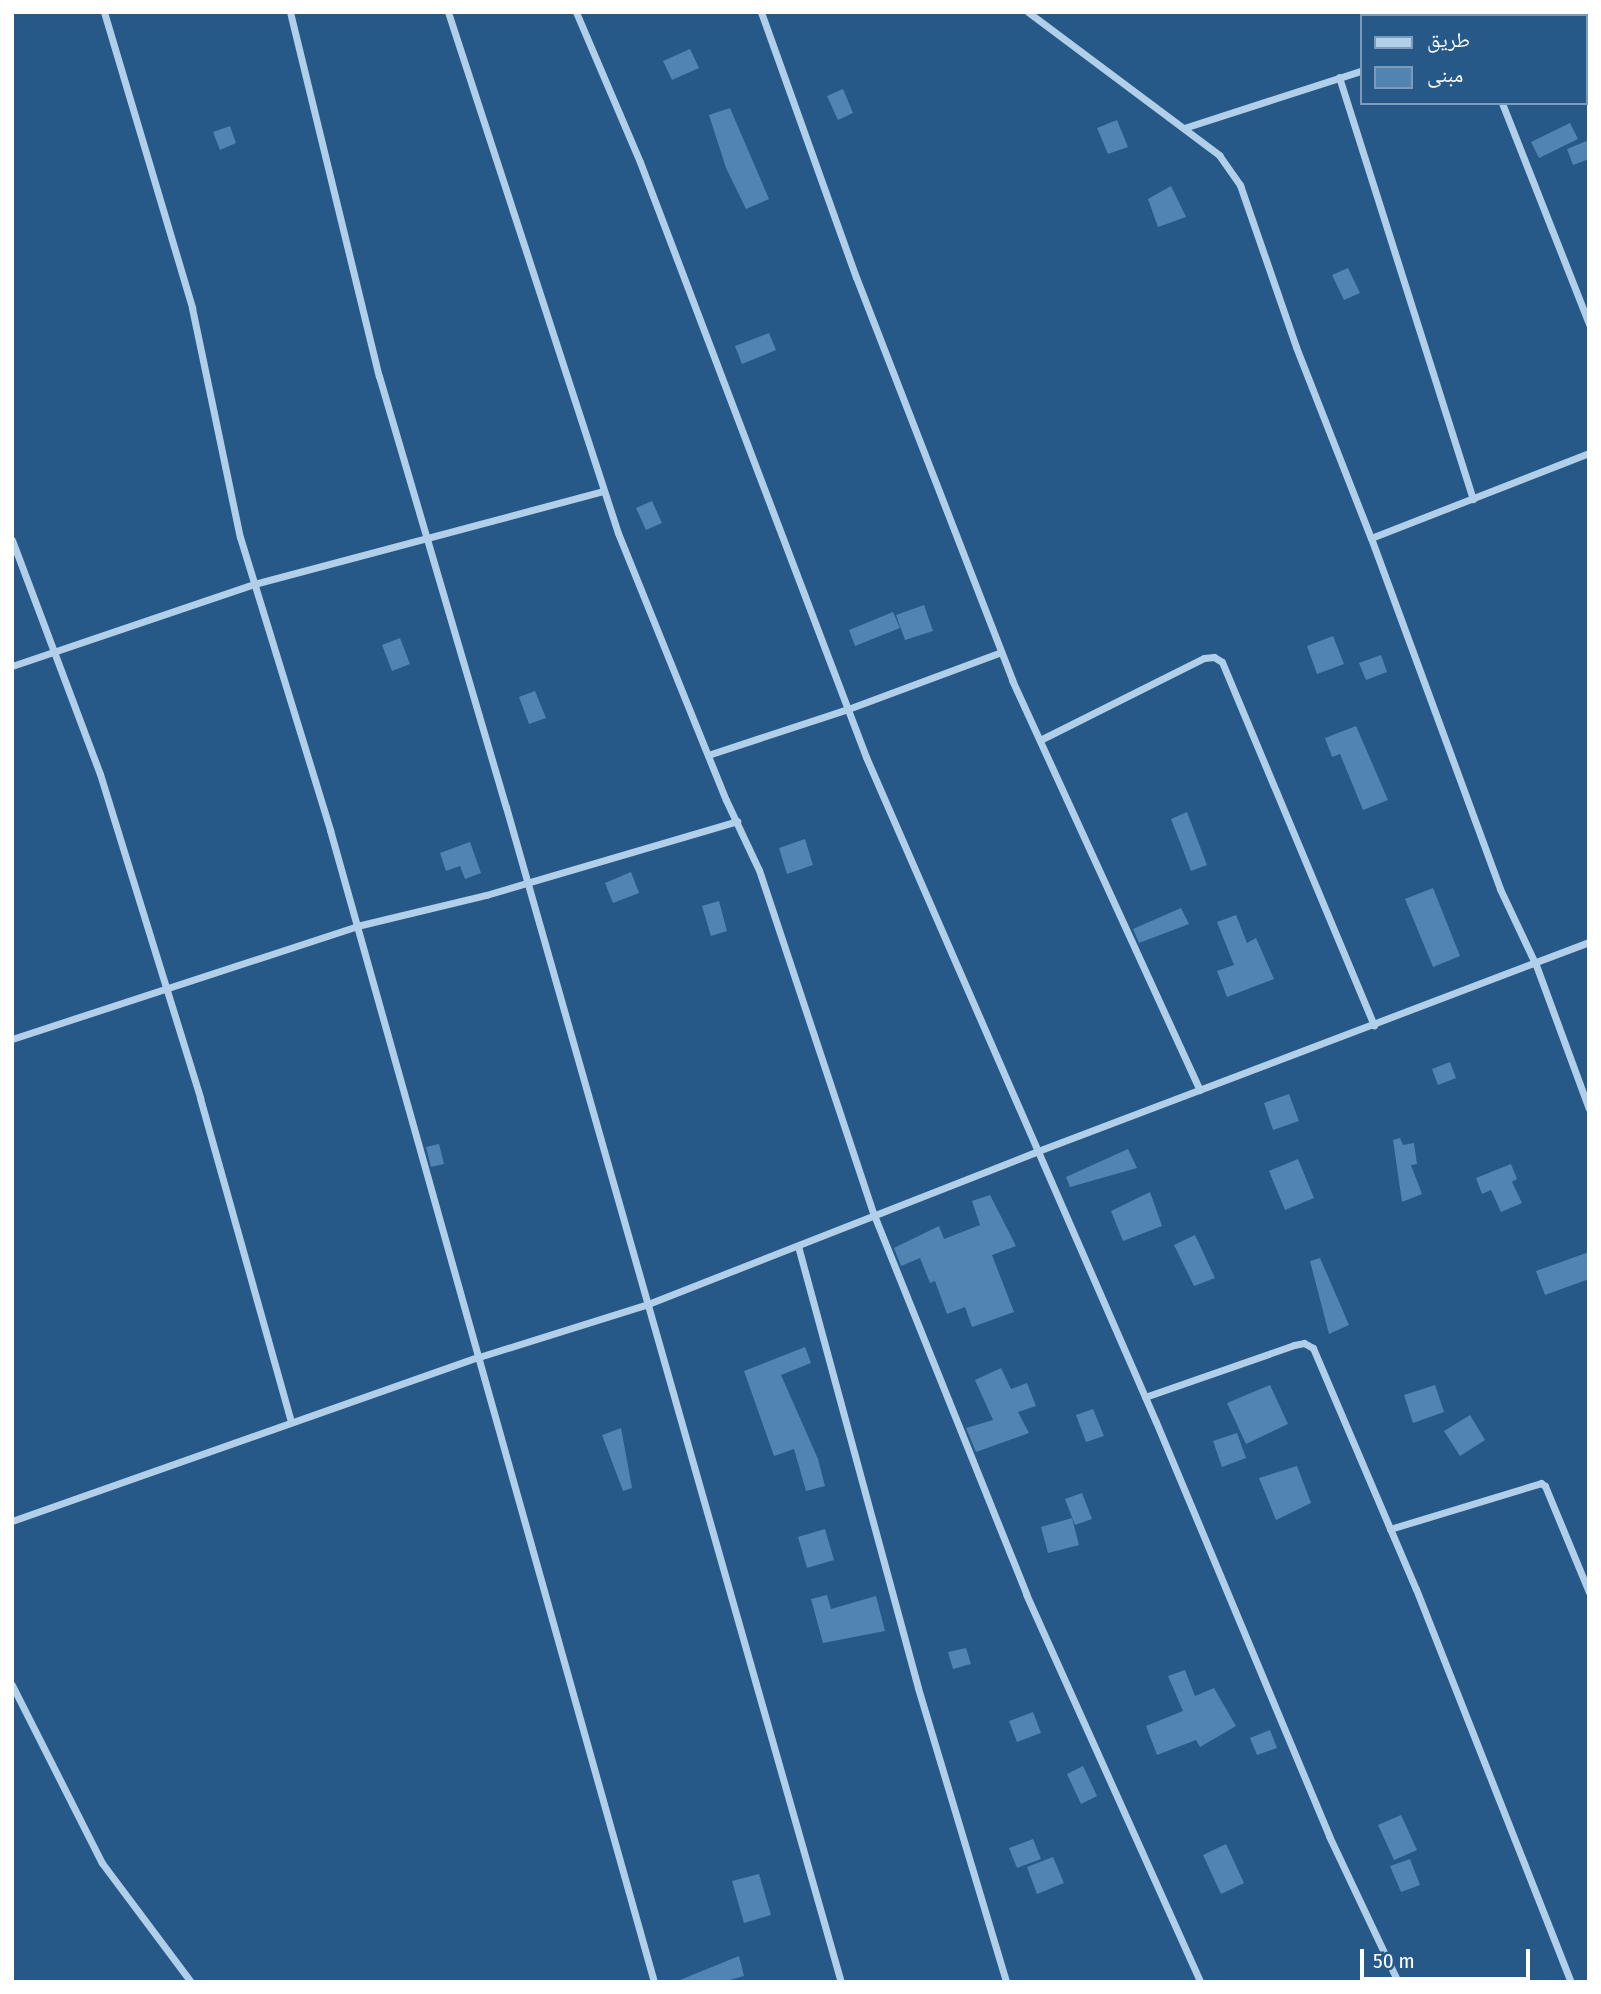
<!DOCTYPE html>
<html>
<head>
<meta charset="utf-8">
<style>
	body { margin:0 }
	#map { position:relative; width:1601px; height:1994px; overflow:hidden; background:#265988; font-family:"Fira Sans Condensed","Noto Naskh Arabic",sans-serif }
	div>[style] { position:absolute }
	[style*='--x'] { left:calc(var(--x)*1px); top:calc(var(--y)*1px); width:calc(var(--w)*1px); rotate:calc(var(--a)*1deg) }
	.building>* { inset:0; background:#5284b1 }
	.minor>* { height:7px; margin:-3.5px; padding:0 3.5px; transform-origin:3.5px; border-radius:3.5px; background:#b1cfe9 }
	span { translate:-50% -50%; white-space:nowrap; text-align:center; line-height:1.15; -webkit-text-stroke:6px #265988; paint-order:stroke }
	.frame { position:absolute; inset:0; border:14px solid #fff; pointer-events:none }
	.legend { position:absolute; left:1360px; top:14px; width:228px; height:91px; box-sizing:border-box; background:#265988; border:2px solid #7d9bb8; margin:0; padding:9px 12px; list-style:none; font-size:21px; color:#fff }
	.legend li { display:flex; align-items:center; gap:14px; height:35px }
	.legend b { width:35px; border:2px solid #7d9bb8 }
	.scale { position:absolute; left:1360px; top:1949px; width:170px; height:32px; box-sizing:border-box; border:4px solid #fff; border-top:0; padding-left:9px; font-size:21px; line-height:24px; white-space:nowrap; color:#fff; -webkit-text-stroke:5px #265988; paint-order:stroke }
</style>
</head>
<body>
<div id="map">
	<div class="building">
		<div style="clip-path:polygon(690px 49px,699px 68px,672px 80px,663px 61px)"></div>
		<div style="clip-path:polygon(843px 89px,853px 113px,838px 120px,827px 96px)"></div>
		<div style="clip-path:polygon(730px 108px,769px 199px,746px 209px,726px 168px,709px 115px)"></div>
		<div style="clip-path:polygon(1117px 120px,1128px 147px,1108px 154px,1097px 128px)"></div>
		<div style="clip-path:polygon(1570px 123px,1578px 139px,1539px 158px,1531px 142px)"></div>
		<div style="clip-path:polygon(230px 126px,236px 143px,220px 150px,213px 132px)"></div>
		<div style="clip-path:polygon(1589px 140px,1589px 159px,1573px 165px,1567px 149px)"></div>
		<div style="clip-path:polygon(1171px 186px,1186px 217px,1158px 227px,1148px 199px)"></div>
		<div style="clip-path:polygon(1348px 268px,1360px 293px,1344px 300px,1332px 275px)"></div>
		<div style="clip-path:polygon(769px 333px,776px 350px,742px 364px,735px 346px)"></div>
		<div style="clip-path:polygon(652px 501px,662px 523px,646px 530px,636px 508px)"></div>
		<div style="clip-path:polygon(924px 605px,933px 631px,905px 640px,896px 615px)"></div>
		<div style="clip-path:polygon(893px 612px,900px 628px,855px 646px,849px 630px)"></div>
		<div style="clip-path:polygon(1333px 636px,1344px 664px,1317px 674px,1307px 646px)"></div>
		<div style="clip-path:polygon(400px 638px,410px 664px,392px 671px,382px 645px)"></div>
		<div style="clip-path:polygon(1381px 655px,1387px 672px,1366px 680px,1359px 663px)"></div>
		<div style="clip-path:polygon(535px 691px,546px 718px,529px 724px,519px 697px)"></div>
		<div style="clip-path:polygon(1356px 726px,1388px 800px,1363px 810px,1340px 754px,1332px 757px,1325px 738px)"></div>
		<div style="clip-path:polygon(1187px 812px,1207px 865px,1191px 871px,1171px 819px)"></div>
		<div style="clip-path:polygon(805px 839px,813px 865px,787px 874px,779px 848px)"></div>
		<div style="clip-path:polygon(470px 842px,481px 873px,465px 879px,460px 866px,446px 871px,440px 853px)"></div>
		<div style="clip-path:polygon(631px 872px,639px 893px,613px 903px,605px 883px)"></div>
		<div style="clip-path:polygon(1433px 888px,1460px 956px,1433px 967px,1405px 899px)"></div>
		<div style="clip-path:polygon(719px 901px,727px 931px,711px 936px,702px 906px)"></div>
		<div style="clip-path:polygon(1181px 908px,1189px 924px,1139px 943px,1133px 929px)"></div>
		<div style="clip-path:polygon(1236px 915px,1247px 943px,1256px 938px,1274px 979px,1227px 997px,1217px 971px,1234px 965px,1217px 922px)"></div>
		<div style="clip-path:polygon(1450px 1062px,1456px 1078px,1438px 1085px,1432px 1069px)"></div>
		<div style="clip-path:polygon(1289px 1094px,1299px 1121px,1273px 1130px,1264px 1103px)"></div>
		<div style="clip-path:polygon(1400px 1138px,1403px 1145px,1414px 1143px,1417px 1164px,1411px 1165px,1422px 1194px,1402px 1202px,1393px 1140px)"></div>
		<div style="clip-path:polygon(439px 1144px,444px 1164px,431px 1167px,426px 1147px)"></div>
		<div style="clip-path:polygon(1128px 1149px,1137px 1168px,1070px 1187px,1066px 1177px)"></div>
		<div style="clip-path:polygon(1298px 1159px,1314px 1198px,1285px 1210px,1269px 1171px)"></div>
		<div style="clip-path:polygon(1511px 1164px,1517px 1179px,1512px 1182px,1522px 1203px,1501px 1212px,1491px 1190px,1482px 1194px,1476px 1178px)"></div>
		<div style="clip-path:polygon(1150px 1192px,1162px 1226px,1123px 1241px,1111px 1211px)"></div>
		<div style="clip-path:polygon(990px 1195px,1016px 1246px,992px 1255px,1014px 1312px,972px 1327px,965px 1307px,947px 1314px,935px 1281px,930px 1283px,920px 1258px,901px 1266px,894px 1248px,939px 1226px,944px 1239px,980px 1225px,972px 1201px)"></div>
		<div style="clip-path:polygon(1195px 1235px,1215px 1278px,1194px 1286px,1174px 1245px)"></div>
		<div style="clip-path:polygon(1589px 1252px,1589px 1279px,1545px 1295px,1536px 1271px)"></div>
		<div style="clip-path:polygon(1320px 1258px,1349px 1325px,1329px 1334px,1310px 1261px)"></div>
		<div style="clip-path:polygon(805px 1347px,811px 1363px,781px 1375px,818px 1459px,825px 1486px,806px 1491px,794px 1449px,774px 1456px,744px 1371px)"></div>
		<div style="clip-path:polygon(1001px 1368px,1011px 1389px,1027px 1383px,1036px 1406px,1018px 1412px,1029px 1433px,976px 1452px,966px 1428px,993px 1420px,975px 1380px)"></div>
		<div style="clip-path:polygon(1270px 1385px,1288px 1424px,1246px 1444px,1227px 1403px)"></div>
		<div style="clip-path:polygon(1435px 1385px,1444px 1412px,1413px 1423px,1404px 1395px)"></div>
		<div style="clip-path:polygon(1093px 1409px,1104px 1436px,1086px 1442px,1076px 1415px)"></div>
		<div style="clip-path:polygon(1470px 1415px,1485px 1440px,1460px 1456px,1444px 1431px)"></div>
		<div style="clip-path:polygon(621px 1428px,632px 1488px,623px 1491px,602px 1435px)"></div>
		<div style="clip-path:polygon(1237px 1433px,1246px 1458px,1222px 1467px,1213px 1441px)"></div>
		<div style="clip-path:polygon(1297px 1466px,1311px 1503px,1276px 1520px,1259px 1478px)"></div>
		<div style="clip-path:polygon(1082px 1493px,1092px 1519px,1075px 1525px,1065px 1499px)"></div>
		<div style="clip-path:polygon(1072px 1518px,1079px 1545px,1048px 1553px,1041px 1527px)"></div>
		<div style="clip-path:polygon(825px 1529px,834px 1560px,807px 1568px,798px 1537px)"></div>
		<div style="clip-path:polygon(827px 1595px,831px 1609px,876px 1596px,885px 1631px,823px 1643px,811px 1599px)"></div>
		<div style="clip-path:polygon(966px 1648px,971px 1664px,953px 1669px,948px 1652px)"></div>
		<div style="clip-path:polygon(1185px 1670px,1195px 1696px,1214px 1688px,1236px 1726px,1200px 1747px,1196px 1740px,1157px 1755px,1146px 1726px,1183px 1711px,1168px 1676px)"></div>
		<div style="clip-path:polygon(1033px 1712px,1041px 1733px,1017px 1742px,1009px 1721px)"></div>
		<div style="clip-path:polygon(1270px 1730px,1277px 1748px,1257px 1755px,1250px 1738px)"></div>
		<div style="clip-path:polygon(1083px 1766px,1097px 1796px,1081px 1804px,1067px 1774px)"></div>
		<div style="clip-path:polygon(1401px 1815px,1417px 1850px,1394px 1860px,1378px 1825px)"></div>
		<div style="clip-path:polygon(1033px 1839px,1041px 1859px,1017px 1868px,1009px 1848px)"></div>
		<div style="clip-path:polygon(1226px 1844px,1244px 1883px,1221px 1894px,1203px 1855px)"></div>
		<div style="clip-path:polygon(1053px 1857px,1064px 1883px,1037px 1894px,1027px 1867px)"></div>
		<div style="clip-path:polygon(1410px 1859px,1420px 1885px,1401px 1892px,1390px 1866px)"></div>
		<div style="clip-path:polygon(759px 1874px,771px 1915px,744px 1923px,732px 1881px)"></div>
		<div style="clip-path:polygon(739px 1956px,744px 1976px,722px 1982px,675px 1982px)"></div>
	</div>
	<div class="minor">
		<div style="--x:104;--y:12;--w:309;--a:73.4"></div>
		<div style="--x:192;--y:308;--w:234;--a:78.2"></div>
		<div style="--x:240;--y:537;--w:307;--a:72.9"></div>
		<div style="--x:330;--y:830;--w:1197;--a:74.29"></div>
		<div style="--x:290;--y:12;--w:375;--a:76.3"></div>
		<div style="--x:379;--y:376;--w:449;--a:73.6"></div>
		<div style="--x:506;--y:807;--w:1222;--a:74.09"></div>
		<div style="--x:448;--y:12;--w:548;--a:71.93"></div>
		<div style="--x:618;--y:533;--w:288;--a:68"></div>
		<div style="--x:726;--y:800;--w:77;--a:64.8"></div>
		<div style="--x:759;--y:870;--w:364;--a:71.6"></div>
		<div style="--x:874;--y:1215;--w:408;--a:68.1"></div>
		<div style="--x:1026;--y:1594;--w:425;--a:65.8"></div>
		<div style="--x:576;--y:12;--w:163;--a:66.9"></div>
		<div style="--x:640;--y:162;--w:636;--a:69.2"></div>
		<div style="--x:866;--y:757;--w:725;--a:66.44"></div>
		<div style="--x:1156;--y:1422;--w:449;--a:67.3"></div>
		<div style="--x:1329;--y:1836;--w:161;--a:64.7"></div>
		<div style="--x:761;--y:12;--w:282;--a:70.3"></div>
		<div style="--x:856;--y:277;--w:432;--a:68.8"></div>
		<div style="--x:1012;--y:680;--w:451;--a:65.4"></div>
		<div style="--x:1028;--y:12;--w:239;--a:36.8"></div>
		<div style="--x:1219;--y:155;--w:37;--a:55"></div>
		<div style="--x:1240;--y:185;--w:171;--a:70.9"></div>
		<div style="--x:1296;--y:347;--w:205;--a:68.6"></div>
		<div style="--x:1371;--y:538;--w:374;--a:69.8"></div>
		<div style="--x:1500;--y:889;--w:84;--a:64.7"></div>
		<div style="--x:1536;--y:965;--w:153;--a:69.8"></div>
		<div style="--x:1467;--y:12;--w:4;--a:76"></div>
		<div style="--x:1537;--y:16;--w:12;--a:-20"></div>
		<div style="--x:1339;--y:77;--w:443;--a:72.4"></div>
		<div style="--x:1502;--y:103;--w:238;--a:68.5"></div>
		<div style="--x:1184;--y:128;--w:186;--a:-17.9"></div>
		<div style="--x:1371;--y:538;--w:234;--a:-21.3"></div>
		<div style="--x:12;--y:540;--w:250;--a:69.4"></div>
		<div style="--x:100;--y:774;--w:339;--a:72.8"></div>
		<div style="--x:200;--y:1098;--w:337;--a:74.3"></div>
		<div style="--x:12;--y:666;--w:256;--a:-18.7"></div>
		<div style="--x:254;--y:584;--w:362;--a:-14.9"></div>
		<div style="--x:1040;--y:740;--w:183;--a:-26.6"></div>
		<div style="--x:1204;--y:658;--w:10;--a:-6"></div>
		<div style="--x:1214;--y:657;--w:9;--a:32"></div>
		<div style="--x:1222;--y:662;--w:394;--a:67.3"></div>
		<div style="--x:708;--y:755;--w:147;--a:-18.2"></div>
		<div style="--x:848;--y:709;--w:163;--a:-20.4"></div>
		<div style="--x:12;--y:1039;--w:363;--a:-18.1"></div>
		<div style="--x:357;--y:926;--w:133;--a:-13.5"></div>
		<div style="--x:486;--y:895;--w:262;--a:-16.4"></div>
		<div style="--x:798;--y:1246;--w:458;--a:74.8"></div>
		<div style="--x:918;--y:1688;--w:307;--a:73.3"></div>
		<div style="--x:1145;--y:1397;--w:158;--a:-19.2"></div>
		<div style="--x:1294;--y:1345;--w:10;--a:-11"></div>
		<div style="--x:1304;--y:1343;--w:10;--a:29"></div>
		<div style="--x:1313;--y:1348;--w:262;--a:66.9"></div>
		<div style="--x:1416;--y:1589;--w:422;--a:68.5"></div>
		<div style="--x:12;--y:1521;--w:495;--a:-19.4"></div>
		<div style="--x:479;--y:1357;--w:177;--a:-17.4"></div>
		<div style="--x:648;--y:1304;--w:419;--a:-21.4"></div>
		<div style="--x:1038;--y:1151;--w:589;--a:-20.77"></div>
		<div style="--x:1390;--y:1529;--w:158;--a:-16.9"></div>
		<div style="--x:1541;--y:1483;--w:5;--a:37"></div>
		<div style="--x:1545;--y:1486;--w:115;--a:67.5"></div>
		<div style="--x:12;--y:1685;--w:199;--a:63.2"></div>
		<div style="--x:102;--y:1863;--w:149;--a:53.2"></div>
	</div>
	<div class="frame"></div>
	<ul class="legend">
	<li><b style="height:9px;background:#b1cfe9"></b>طريق</li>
	<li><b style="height:19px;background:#5284b1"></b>مبنى</li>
	</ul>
	<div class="scale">50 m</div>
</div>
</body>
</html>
